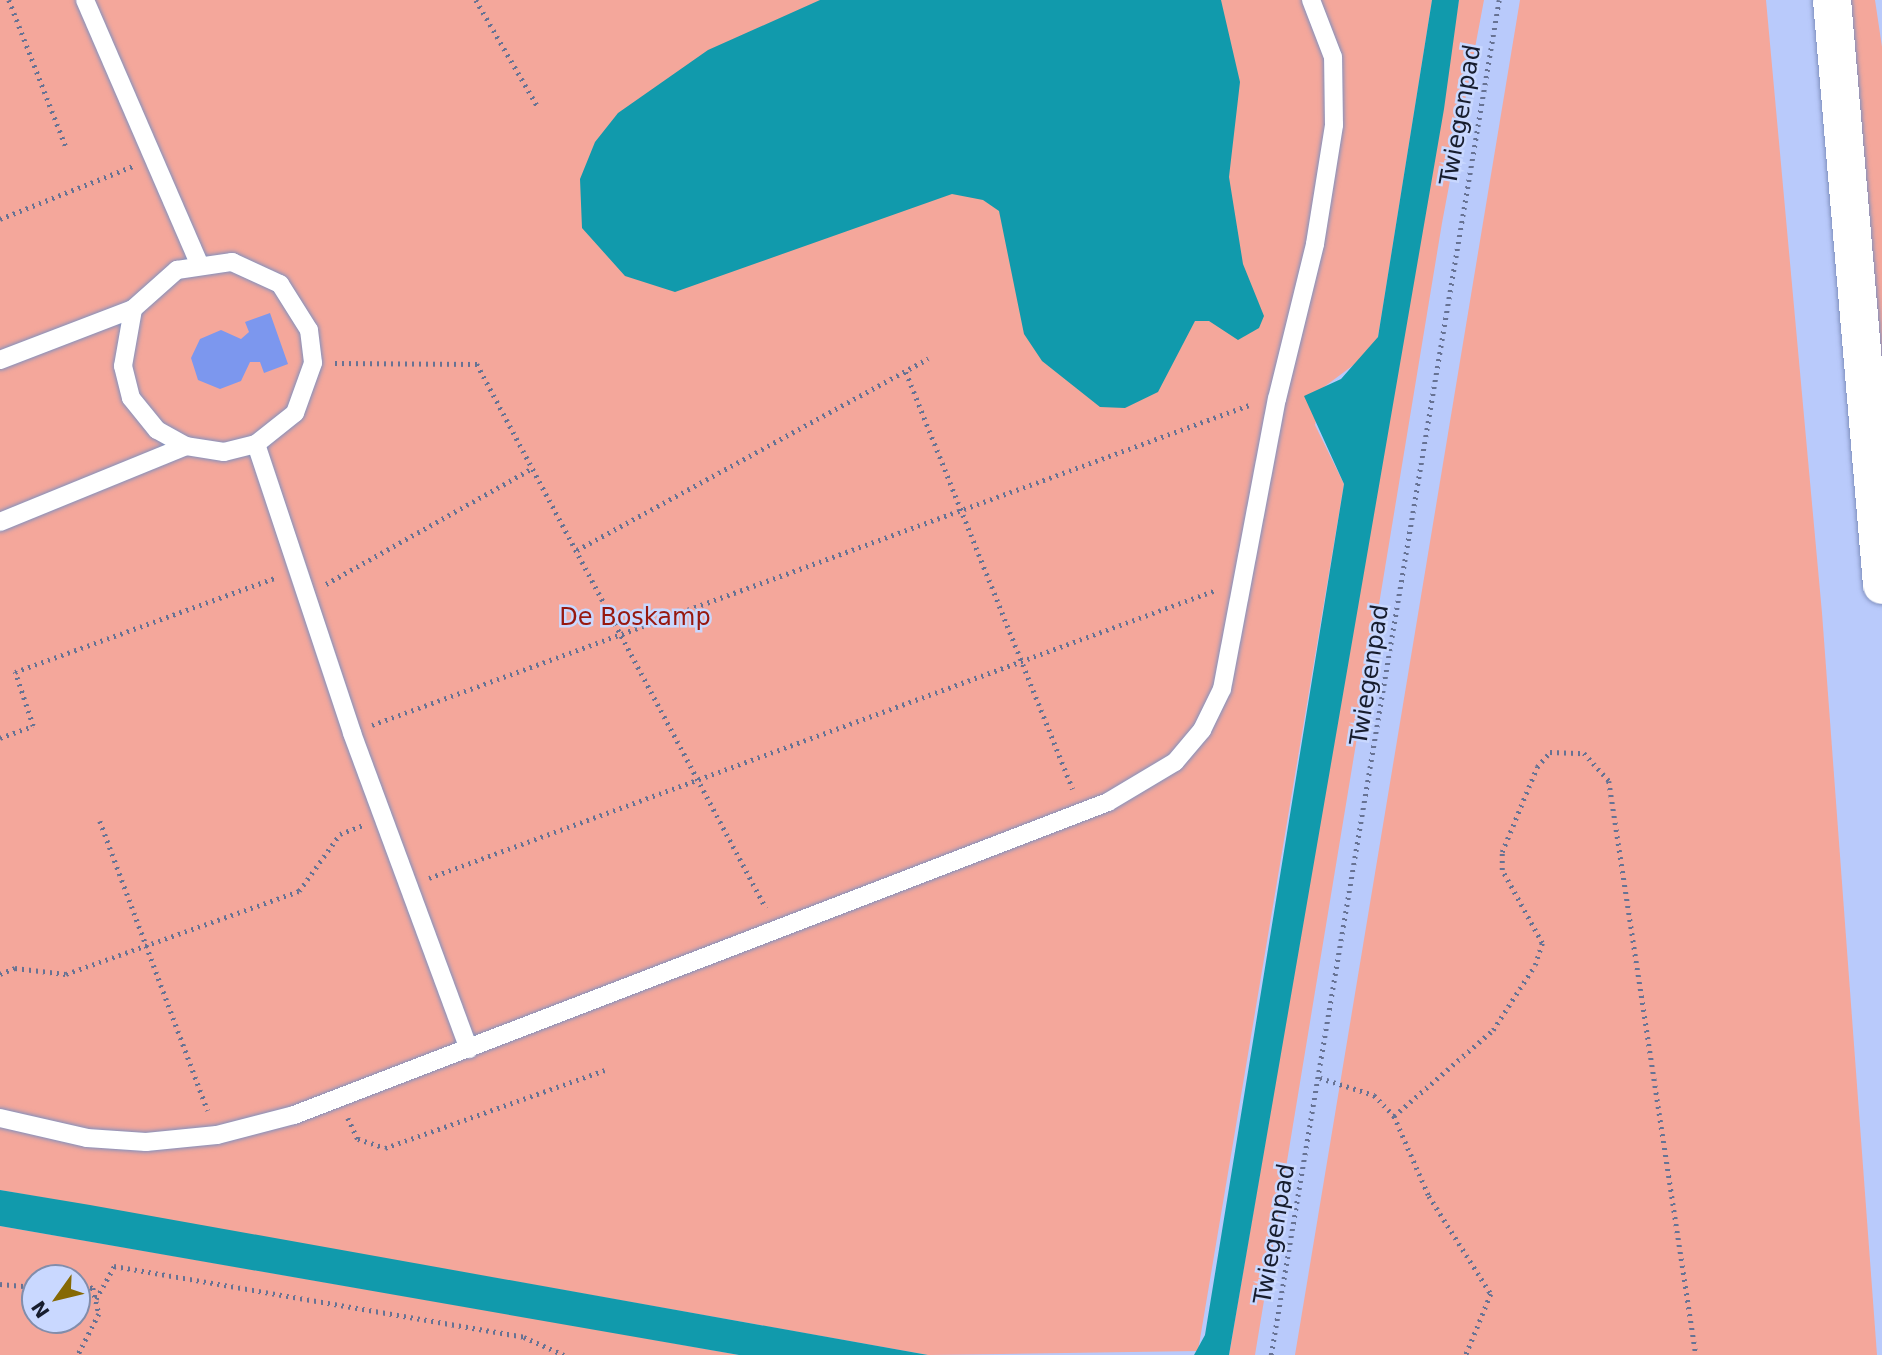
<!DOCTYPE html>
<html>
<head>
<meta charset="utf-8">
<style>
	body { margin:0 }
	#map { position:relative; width:1882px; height:1355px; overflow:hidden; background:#b9cafb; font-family:"DejaVu Sans",sans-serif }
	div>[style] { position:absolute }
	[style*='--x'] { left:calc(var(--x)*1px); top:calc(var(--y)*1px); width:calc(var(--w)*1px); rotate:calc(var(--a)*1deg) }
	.green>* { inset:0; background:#f4a79b }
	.water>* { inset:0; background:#119aac }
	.building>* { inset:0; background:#7c97ee }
	.path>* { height:4.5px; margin-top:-2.25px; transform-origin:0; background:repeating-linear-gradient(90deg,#677293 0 2px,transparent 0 7px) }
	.roads { filter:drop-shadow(0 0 2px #8090be) drop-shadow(0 0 2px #8090be) }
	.service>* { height:18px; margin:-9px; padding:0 9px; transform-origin:9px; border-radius:9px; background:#fff }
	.trunk>* { height:38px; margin:-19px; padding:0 19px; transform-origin:19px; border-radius:19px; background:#fff }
	span { translate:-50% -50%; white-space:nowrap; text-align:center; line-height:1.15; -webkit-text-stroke:5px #c9d8ff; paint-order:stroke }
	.street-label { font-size:24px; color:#171d2e }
	.park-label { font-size:24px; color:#97180f }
	.north { position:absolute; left:21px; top:1264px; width:70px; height:70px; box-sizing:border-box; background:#c9d8ff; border:2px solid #828dab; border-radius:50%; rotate:236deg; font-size:19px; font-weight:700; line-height:28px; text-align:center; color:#171d2e }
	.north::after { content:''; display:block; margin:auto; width:24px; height:32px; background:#866904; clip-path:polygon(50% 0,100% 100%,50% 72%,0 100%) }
</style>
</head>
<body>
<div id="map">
	<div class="green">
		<div style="clip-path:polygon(0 0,1432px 0,1378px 337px,1371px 352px,1324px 387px,1315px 425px,1344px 484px,1198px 1351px,928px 1355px,0 1190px)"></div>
		<div style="clip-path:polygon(1459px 0,1484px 0,1442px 223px,1255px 1355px,1229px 1355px)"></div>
		<div style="clip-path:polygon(1520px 0,1766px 0,1822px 613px,1877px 1355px,1295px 1355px)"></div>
		<div style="clip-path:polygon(1847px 0,1875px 0,1882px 47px,1882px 390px)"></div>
		<div style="clip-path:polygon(evenodd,0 1226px,583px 1327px,739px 1355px,0 1355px,0 1226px,35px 1278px,77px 1278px,77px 1320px,35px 1320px,35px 1278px)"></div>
	</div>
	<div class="water">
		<div style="clip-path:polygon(820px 0,1221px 0,1240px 82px,1229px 177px,1243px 264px,1264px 316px,1259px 328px,1238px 340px,1209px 321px,1195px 321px,1158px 392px,1125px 408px,1100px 407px,1042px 361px,1024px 334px,999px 211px,983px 200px,952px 194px,675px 292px,625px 276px,582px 228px,580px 179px,595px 142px,618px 113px,708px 50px)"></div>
		<div style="clip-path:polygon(1432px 0,1459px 0,1444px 109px,1229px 1355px,1194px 1355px,1205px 1335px,1344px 484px,1304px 396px,1341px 379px,1378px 337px)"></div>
		<div style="clip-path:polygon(0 1190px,90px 1205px,928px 1355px,739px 1355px,0 1226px)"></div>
	</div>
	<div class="building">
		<div style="clip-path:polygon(270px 313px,288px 364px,264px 373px,260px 362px,250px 362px,241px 381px,220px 389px,198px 380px,191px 358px,200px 339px,221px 330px,241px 339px,249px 332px,245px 322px)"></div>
	</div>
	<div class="path">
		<div style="--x:9;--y:0;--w:158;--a:68.8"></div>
		<div style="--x:476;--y:0;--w:124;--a:59.9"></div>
		<div style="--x:0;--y:219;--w:143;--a:-21.7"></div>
		<div style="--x:335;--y:363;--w:142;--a:0.4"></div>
		<div style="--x:477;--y:364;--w:616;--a:62.02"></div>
		<div style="--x:906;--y:372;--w:449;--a:68.2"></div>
		<div style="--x:577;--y:550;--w:400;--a:-28.6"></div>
		<div style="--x:326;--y:584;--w:237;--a:-29.3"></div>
		<div style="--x:372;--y:725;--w:937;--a:-20.04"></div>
		<div style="--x:0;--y:738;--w:35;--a:-20"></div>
		<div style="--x:33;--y:726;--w:57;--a:-108.4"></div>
		<div style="--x:15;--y:672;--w:279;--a:-19.9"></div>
		<div style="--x:100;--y:821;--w:309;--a:69.6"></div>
		<div style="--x:429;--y:878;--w:838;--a:-20.1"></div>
		<div style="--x:0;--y:974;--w:16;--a:-22"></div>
		<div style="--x:15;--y:968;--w:51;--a:6.7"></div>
		<div style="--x:66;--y:974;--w:247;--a:-19.6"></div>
		<div style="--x:299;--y:891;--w:70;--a:-54.3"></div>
		<div style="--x:340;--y:834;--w:25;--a:-21"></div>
		<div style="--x:1320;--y:1078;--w:57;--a:17.5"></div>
		<div style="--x:1374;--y:1095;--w:29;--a:46"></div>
		<div style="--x:1394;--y:1116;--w:87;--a:66.4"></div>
		<div style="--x:1429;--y:1196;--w:116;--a:57.7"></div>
		<div style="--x:1491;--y:1294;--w:66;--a:112.3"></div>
		<div style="--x:1394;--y:1116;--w:131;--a:-41"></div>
		<div style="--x:1493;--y:1030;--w:77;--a:-57.1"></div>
		<div style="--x:1535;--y:965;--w:23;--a:-72"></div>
		<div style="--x:1542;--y:943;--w:83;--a:-118.7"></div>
		<div style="--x:1502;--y:870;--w:18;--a:-90"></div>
		<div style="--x:1502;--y:852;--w:92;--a:-67.6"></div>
		<div style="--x:1537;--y:767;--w:20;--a:-49"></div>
		<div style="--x:1550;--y:752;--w:34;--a:2"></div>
		<div style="--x:1584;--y:753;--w:38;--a:48"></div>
		<div style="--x:1609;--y:781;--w:581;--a:81.38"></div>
		<div style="--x:348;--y:1118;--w:23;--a:65"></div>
		<div style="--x:358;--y:1139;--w:28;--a:18"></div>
		<div style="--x:385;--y:1148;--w:233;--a:-19.5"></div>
		<div style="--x:77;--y:1282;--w:17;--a:21"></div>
		<div style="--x:93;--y:1288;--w:27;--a:77"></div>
		<div style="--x:99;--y:1314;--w:46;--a:117.1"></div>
		<div style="--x:0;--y:1284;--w:35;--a:5"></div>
		<div style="--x:96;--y:1299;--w:38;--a:-61"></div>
		<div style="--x:114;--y:1266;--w:416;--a:9.8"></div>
		<div style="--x:524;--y:1337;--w:44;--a:24.2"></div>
		<div style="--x:1271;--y:1355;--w:1374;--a:-80.45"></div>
	</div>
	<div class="roads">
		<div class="service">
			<div style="--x:85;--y:0;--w:287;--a:66.6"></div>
			<div style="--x:0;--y:360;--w:142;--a:-21"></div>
			<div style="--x:133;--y:309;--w:59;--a:-41.6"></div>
			<div style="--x:177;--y:270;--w:56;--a:-8.3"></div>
			<div style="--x:232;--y:262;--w:53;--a:24.6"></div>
			<div style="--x:280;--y:284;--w:54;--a:57.8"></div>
			<div style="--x:309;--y:330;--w:33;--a:83"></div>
			<div style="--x:313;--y:363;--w:53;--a:109.8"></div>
			<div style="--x:295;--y:413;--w:50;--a:141.5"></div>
			<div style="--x:256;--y:444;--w:33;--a:166"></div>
			<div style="--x:224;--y:452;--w:38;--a:-171"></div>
			<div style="--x:186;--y:446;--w:33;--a:-151"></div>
			<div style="--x:157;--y:430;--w:41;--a:-129.1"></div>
			<div style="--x:131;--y:398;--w:33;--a:-104"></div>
			<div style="--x:123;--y:366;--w:58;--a:-80"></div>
			<div style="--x:256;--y:444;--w:305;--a:71.6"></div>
			<div style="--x:352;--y:733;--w:337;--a:69.7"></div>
			<div style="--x:0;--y:522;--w:201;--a:-22.2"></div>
			<div style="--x:0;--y:1118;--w:89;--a:12.9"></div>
			<div style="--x:87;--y:1138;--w:59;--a:3.9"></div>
			<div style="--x:146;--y:1142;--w:71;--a:-5.6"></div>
			<div style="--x:217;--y:1135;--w:80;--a:-14.6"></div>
			<div style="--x:294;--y:1115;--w:872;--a:-21.03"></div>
			<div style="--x:1108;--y:802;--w:78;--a:-30.8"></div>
			<div style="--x:1175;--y:762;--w:42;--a:-49.8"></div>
			<div style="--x:1202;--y:730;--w:46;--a:-64"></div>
			<div style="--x:1222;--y:689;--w:295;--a:-79.3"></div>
			<div style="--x:1277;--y:399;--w:160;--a:-76.2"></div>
			<div style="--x:1315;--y:244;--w:121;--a:-80.9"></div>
			<div style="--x:1334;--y:125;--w:68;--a:-90.8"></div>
			<div style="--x:1333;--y:57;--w:61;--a:-111.1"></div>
		</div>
		<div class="trunk">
			<div style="--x:1832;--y:0;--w:587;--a:85.11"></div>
		</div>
	</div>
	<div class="street-label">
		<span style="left:1461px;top:115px;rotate:-80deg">Twiegenpad</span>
		<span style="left:1370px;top:675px;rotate:-81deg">Twiegenpad</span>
		<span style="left:1275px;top:1234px;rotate:-80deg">Twiegenpad</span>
	</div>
	<div class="park-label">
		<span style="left:635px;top:618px">De Boskamp</span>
	</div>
	<div class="north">N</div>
</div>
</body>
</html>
